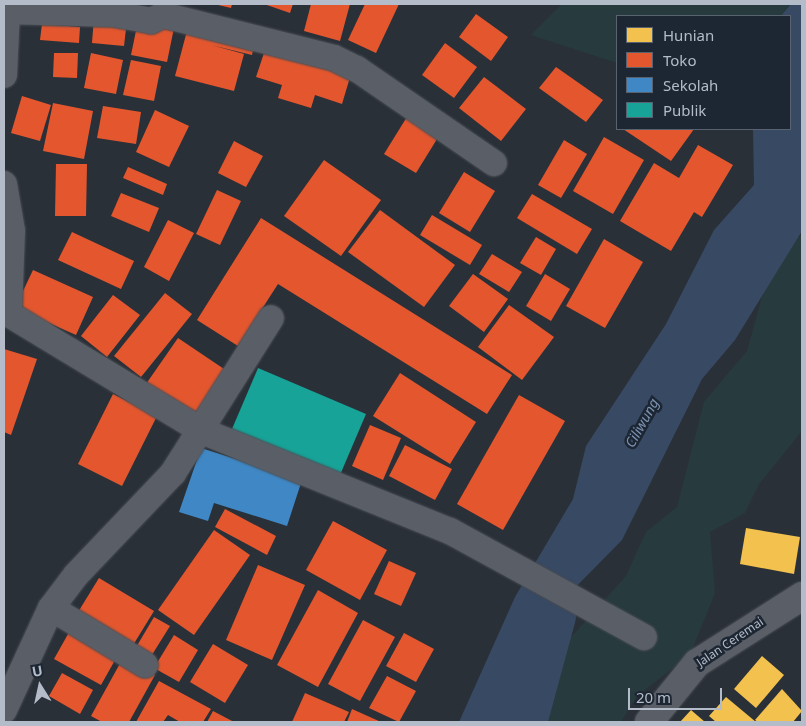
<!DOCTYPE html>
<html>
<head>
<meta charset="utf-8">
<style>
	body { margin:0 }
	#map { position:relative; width:806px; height:726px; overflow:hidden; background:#2a3038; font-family:"Noto Sans",sans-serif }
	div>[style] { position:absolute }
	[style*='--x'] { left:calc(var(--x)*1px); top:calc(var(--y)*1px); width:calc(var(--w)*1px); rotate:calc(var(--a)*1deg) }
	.green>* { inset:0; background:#273a3e }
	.water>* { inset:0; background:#384963 }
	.homes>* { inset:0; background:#f2c14e }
	.shops>* { inset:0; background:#e4572e }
	.schools>* { inset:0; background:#3f88c5 }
	.public>* { inset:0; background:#17a398 }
	.river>* { height:56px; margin:-28px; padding:0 28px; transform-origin:28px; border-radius:28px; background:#384963 }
	.roads { filter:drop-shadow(0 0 1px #484c53) drop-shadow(0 0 1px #484c53) }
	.minor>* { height:26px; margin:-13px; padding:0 13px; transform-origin:13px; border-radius:13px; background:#5a5e66 }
	.tertiary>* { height:28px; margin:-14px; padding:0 14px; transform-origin:14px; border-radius:14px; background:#5a5e66 }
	span { translate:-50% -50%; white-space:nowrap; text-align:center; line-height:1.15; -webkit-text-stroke:5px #1d2633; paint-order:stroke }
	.street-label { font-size:12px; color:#b4bcc9 }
	.water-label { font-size:14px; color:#7c92b1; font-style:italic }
	.frame { position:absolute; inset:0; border:5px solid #b4bcc9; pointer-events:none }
	.legend { position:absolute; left:616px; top:15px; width:175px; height:115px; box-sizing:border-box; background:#1d2633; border:1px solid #59626f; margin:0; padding:6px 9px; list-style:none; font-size:15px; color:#b4bcc9 }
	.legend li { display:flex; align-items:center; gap:10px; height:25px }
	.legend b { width:25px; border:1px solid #59626f }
	.north { position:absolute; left:15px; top:661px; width:50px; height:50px; -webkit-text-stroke:4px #1d2633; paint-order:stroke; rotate:350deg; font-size:14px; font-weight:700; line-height:20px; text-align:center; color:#b4bcc9 }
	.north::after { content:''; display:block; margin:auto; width:18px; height:22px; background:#b4bcc9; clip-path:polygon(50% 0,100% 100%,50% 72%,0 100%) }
	.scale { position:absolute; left:628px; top:688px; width:94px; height:22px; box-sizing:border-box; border:2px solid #b4bcc9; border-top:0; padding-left:6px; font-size:15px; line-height:18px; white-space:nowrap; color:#b4bcc9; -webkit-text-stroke:4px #1d2633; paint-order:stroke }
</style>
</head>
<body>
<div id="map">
	<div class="green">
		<div style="clip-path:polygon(562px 4px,791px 4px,782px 16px,617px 16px,617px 63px,531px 35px)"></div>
		<div style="clip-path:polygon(802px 235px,802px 431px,759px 484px,745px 513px,710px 532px,715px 593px,690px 655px,637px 696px,621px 722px,540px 722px,548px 681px,563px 646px,626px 576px,646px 532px,677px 507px,704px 402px,747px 351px,763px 293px,763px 259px)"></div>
	</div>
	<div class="water">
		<div style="clip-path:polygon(791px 4px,802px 4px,802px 231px,735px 340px,702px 379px,622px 540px,565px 598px,515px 722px,459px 722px,515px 597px,573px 499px,586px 446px,666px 324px,714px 230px,754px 185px,753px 129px,790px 129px,790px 16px,781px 16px)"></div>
	</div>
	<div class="homes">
		<div style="clip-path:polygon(746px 528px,800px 537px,794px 574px,740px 564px)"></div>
		<div style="clip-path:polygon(762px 656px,784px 675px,756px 708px,734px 689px)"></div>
		<div style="clip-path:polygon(782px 689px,802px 711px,793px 722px,758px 722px,755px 720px)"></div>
		<div style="clip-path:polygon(726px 697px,756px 722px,716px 722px,709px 716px)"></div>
		<div style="clip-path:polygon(691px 710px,705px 722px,680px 722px)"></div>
	</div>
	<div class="shops">
		<div style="clip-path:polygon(214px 4px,232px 4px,231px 8px)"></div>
		<div style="clip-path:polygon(264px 4px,293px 4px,290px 13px)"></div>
		<div style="clip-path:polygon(311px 4px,350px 4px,340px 41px,304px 31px)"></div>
		<div style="clip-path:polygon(365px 4px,399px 4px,376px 53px,348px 40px)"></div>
		<div style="clip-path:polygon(476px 14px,508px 37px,491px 61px,459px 37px)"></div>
		<div style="clip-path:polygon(94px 17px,127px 20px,124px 46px,92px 43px)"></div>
		<div style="clip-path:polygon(138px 21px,174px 28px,167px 62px,131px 55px)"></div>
		<div style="clip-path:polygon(42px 24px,80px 27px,79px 43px,40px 40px)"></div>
		<div style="clip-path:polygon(188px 27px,255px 42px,252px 55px,211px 45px,244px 54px,234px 91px,175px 76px)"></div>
		<div style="clip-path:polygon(445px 43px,477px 67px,454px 98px,422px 75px)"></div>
		<div style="clip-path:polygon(266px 47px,351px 74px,342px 104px,315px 95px,311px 108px,278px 98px,282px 85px,256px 77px)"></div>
		<div style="clip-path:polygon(54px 53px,78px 53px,77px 78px,53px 77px)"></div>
		<div style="clip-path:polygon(91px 53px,123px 60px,116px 94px,84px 88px)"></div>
		<div style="clip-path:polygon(131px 60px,161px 66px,154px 101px,123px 95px)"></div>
		<div style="clip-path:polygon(556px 67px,603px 100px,586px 122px,539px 88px)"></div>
		<div style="clip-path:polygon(484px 77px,526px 109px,501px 141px,459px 108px)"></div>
		<div style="clip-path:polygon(22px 96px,51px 105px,40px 141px,11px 133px)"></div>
		<div style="clip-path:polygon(53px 103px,93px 111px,84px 159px,43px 151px)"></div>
		<div style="clip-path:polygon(103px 106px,141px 112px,136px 144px,97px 138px)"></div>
		<div style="clip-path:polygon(155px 110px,189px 126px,169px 167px,136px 152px)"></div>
		<div style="clip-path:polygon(410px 112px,442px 131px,416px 173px,384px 154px)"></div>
		<div style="clip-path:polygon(623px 129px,694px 129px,671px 161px)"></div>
		<div style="clip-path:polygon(604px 137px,644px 160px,613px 214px,573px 191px)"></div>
		<div style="clip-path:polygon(564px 140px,587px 154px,561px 198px,538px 185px)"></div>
		<div style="clip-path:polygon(234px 141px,263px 156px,246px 187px,218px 173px)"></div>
		<div style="clip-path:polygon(698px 145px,733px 165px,702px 217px,694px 212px,671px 251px,620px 221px,654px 163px,679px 178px)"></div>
		<div style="clip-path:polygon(324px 160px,381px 200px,341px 256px,284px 216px)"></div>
		<div style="clip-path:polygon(56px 164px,87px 164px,86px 216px,55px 216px)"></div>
		<div style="clip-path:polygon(128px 167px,167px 184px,163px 195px,123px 178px)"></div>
		<div style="clip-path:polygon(464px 172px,495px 191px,470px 232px,439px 213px)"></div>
		<div style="clip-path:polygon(217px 190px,241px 201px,220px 245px,196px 234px)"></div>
		<div style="clip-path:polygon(121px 193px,159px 208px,149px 232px,111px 216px)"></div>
		<div style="clip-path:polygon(532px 194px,592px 229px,577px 254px,517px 218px)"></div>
		<div style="clip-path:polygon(380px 210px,455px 265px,424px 307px,348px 252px)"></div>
		<div style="clip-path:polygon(432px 215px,482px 245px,470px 265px,420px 235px)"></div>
		<div style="clip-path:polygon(261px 218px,512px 375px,487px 414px,278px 284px,238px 346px,197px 320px)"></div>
		<div style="clip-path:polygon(168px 220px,194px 233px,169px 281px,144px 267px)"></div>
		<div style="clip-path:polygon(72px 232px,134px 261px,121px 289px,58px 260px)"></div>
		<div style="clip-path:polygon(536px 237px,556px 249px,541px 275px,520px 263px)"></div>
		<div style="clip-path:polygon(604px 239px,643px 262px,605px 328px,566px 306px)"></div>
		<div style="clip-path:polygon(492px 254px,522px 272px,509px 292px,479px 274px)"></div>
		<div style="clip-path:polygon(33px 270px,93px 297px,76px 335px,15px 308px)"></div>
		<div style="clip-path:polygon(473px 274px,508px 299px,484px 332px,449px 306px)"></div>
		<div style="clip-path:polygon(545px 274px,570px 289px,551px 321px,526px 306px)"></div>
		<div style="clip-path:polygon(165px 293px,192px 314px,141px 377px,114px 356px)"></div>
		<div style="clip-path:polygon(113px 295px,140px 315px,107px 357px,81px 336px)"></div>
		<div style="clip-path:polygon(509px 305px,554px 337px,522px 380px,478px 347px)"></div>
		<div style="clip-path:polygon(178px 338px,227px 371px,196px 417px,146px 384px)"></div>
		<div style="clip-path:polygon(4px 349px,37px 359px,11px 435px,4px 432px)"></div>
		<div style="clip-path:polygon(400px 373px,476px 422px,450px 464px,373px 416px)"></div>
		<div style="clip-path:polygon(113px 394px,157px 416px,122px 486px,78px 464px)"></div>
		<div style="clip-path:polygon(519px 395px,565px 421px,503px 530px,457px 504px)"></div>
		<div style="clip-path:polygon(370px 425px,401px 438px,383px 480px,352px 466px)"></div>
		<div style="clip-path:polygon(405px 445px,452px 469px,435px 500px,389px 476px)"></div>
		<div style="clip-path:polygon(225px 509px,276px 536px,267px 555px,215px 527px)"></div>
		<div style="clip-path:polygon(333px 521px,387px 550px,360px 600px,306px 570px)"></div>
		<div style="clip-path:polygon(214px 530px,250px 555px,194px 635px,158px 610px)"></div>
		<div style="clip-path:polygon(389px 561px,416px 573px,401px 606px,374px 594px)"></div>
		<div style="clip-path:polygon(258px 565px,305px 585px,272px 660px,226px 640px)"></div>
		<div style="clip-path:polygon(99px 578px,154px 611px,130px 650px,75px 617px)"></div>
		<div style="clip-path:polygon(318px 590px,358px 613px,318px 687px,277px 665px)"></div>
		<div style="clip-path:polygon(154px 617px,170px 626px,150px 658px,135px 649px)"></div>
		<div style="clip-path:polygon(363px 620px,395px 637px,360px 701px,328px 684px)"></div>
		<div style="clip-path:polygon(72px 627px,119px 653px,101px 685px,54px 659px)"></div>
		<div style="clip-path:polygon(404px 633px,434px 649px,416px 682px,386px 666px)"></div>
		<div style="clip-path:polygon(174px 635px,198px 650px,179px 682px,154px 668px)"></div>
		<div style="clip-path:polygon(213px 644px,248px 665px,225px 703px,190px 682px)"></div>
		<div style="clip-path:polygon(123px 658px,155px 675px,129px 722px,102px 722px,91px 716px)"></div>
		<div style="clip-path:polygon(62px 673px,93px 690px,80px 714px,49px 696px)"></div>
		<div style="clip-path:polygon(387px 676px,416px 691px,399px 722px,369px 708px)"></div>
		<div style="clip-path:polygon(159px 681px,211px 709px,203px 722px,180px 722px,168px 715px,163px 722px,136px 722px)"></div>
		<div style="clip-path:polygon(305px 693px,349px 712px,344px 722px,292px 722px)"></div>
		<div style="clip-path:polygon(352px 709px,381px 722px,347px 722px)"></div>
		<div style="clip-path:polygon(213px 711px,234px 722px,207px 722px)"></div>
	</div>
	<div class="schools">
		<div style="clip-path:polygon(201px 448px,302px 480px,287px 526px,214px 503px,208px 521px,179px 512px)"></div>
	</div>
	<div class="public">
		<div style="clip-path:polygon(258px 368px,366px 414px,337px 482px,229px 436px)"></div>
	</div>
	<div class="river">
		<div style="--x:519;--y:722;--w:111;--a:-74.8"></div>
	</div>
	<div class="roads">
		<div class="minor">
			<div style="--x:4;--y:11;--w:109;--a:1.6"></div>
			<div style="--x:113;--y:14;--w:39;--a:10"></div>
			<div style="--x:151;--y:21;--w:13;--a:-27"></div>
			<div style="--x:163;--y:15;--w:176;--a:14.1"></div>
			<div style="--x:334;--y:58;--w:25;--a:26"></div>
			<div style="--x:357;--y:69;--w:166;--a:34.5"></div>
			<div style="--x:4;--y:75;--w:64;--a:-87.3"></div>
			<div style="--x:4;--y:184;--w:48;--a:80.3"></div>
			<div style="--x:12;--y:231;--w:82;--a:92.1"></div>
			<div style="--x:4;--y:311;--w:232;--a:31.2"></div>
			<div style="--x:202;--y:431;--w:267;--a:22"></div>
			<div style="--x:450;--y:531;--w:221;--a:28.7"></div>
			<div style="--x:51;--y:608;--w:110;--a:31.2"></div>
			<div style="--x:4;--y:710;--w:112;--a:-65.3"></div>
			<div style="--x:51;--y:608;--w:41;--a:-52.9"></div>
			<div style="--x:76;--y:575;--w:141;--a:-46.4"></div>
			<div style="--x:173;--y:473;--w:183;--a:-57.7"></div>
		</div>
		<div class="tertiary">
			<div style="--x:649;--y:722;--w:76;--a:-50.9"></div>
			<div style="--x:697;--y:663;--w:125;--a:-32.5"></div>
		</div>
	</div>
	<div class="street-label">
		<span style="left:730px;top:642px;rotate:-34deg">Jalan Ceremai</span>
	</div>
	<div class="water-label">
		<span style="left:642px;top:423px;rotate:-61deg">Ciliwung</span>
	</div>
	<div class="frame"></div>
	<ul class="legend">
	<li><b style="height:14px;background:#f2c14e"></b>Hunian</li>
	<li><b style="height:14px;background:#e4572e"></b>Toko</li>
	<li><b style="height:14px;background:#3f88c5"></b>Sekolah</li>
	<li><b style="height:14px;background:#17a398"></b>Publik</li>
	</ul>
	<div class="north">U</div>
	<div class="scale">20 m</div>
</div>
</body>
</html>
